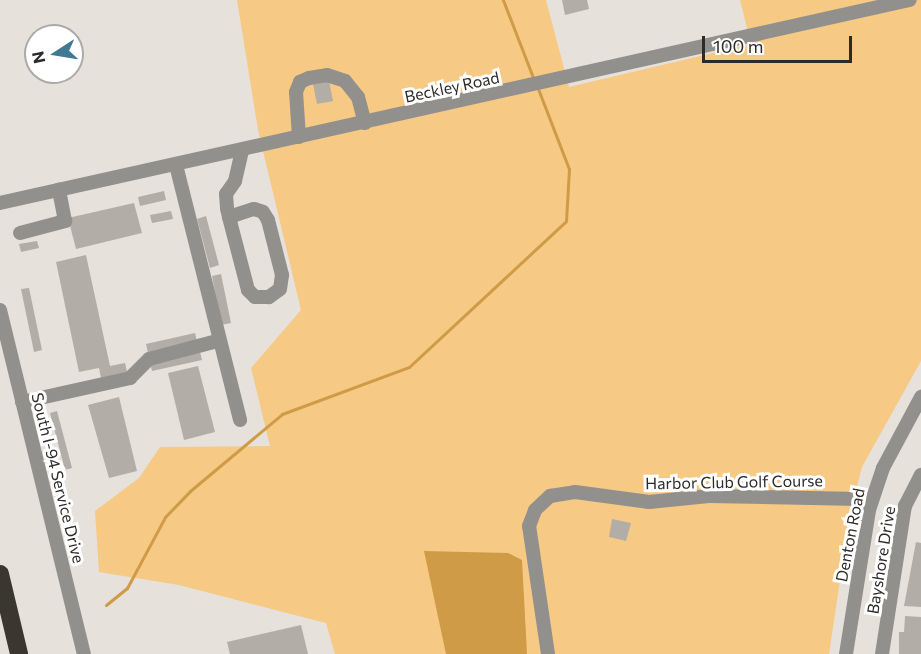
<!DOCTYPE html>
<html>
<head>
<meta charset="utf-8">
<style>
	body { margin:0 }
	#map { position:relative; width:921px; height:654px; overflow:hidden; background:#e6e1da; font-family:Commissioner,sans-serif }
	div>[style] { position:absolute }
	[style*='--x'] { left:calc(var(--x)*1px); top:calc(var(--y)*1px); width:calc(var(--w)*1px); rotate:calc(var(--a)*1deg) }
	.green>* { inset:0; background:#f6c985 }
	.water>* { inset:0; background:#cf9b47 }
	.stream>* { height:3px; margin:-1.5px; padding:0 1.5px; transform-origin:1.5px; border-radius:1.5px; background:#cf9b47 }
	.building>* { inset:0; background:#b2aea7 }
	.minor>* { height:14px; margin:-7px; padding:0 7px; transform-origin:7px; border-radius:7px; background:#92908d }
	.highway>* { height:18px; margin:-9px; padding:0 9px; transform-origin:9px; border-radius:9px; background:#3a3731 }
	span { translate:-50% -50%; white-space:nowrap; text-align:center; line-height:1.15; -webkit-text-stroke:6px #fff; paint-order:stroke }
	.street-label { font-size:16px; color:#2d2b29 }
	.north { position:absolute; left:24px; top:24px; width:60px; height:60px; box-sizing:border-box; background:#fff; border:2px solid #abaaa9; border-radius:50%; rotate:258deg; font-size:16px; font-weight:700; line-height:24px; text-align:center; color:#2d2b29 }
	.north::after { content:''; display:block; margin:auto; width:21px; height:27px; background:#3f7a92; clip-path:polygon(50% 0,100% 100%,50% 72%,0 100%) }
	.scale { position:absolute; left:702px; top:36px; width:150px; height:27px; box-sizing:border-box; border:3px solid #2d2b29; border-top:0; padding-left:8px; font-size:18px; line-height:21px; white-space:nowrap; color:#2d2b29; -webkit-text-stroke:4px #fff; paint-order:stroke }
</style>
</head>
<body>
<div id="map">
	<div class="green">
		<div style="clip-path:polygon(237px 0,546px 0,569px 87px,751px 44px,740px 0,921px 0,921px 361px,862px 467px,850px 514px,829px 654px,335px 654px,326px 623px,179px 585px,99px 572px,95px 511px,139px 478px,160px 447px,270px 446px,251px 368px,301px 310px,258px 130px)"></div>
	</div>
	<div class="water">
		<div style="clip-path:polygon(424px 551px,508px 553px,522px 560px,527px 654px,446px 654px)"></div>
	</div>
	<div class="stream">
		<div style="--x:503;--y:0;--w:86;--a:68.8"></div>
		<div style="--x:106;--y:605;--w:27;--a:-39"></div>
		<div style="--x:127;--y:588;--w:81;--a:-61.8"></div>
		<div style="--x:165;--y:517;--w:36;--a:-46"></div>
		<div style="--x:190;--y:491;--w:120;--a:-39.9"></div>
		<div style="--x:282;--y:414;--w:135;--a:-20.3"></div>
		<div style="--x:409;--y:367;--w:214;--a:-42.9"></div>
		<div style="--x:566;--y:221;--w:52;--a:-86.7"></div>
		<div style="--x:569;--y:169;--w:89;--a:-111.1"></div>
	</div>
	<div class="building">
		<div style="clip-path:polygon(562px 0,587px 0,589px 9px,565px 15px)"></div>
		<div style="clip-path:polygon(329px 81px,333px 101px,317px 104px,313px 84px)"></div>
		<div style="clip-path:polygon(164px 191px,166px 200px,140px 206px,138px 197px)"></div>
		<div style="clip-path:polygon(134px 203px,142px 233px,76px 249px,68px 218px)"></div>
		<div style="clip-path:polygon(171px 211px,173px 219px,152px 223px,150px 215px)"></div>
		<div style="clip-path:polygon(206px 216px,219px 265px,210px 268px,197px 219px)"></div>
		<div style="clip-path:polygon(37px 241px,39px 248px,21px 252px,19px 244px)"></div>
		<div style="clip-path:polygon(86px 255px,110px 366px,125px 363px,127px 372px,101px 378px,99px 368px,79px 372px,56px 262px)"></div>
		<div style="clip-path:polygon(221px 274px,231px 323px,221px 325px,212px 276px)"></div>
		<div style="clip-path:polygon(29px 288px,42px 350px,34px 352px,21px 289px)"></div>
		<div style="clip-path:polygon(195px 333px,197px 342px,148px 353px,146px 344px)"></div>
		<div style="clip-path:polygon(200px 352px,202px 360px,152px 371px,150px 363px)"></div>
		<div style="clip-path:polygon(198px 366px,215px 432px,184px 440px,168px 373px)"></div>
		<div style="clip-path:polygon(119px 397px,137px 471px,109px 478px,88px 405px)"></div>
		<div style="clip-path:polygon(57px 411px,72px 468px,65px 470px,50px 413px)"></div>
		<div style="clip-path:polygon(612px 519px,631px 523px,626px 541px,609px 537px)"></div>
		<div style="clip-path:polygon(916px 542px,921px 543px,921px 607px,904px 606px)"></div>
		<div style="clip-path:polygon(905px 616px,921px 617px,921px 654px,899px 654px,899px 632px,904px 632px)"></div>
		<div style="clip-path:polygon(301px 625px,308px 654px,230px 654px,227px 642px)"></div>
	</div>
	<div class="minor">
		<div style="--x:299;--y:137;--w:45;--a:-93.8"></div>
		<div style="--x:296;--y:92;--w:11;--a:-68"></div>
		<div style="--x:300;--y:82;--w:10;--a:-24"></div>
		<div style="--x:309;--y:78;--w:18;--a:-9"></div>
		<div style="--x:327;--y:75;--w:19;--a:18"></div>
		<div style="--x:345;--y:81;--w:21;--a:51"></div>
		<div style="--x:358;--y:97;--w:27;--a:75"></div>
		<div style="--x:176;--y:165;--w:263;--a:75.9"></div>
		<div style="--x:0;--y:203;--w:932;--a:-12.58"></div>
		<div style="--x:229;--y:217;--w:26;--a:-18"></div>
		<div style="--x:254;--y:209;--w:9;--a:18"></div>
		<div style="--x:263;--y:212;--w:9;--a:58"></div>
		<div style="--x:268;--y:220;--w:57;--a:75.7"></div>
		<div style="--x:282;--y:275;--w:14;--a:98"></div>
		<div style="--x:280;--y:289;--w:14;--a:144"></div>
		<div style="--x:269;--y:297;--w:14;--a:180"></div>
		<div style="--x:255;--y:297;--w:10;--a:-135"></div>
		<div style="--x:248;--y:290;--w:75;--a:-104.6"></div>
		<div style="--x:229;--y:217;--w:9;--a:-103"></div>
		<div style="--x:227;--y:208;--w:14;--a:-94"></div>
		<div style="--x:226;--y:194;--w:16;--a:-55"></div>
		<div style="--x:235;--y:181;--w:32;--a:-77"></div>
		<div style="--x:20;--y:233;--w:47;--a:-14.9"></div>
		<div style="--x:65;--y:221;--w:32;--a:-101"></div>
		<div style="--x:0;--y:310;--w:354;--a:76.3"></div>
		<div style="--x:22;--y:402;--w:111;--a:-12.5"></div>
		<div style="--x:130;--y:378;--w:27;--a:-45"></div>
		<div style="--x:149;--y:359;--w:70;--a:-14.8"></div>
		<div style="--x:548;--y:654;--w:129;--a:-98.4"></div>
		<div style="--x:529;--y:526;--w:17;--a:-69"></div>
		<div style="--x:535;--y:510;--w:21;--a:-43"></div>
		<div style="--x:550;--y:496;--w:25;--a:-9"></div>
		<div style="--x:575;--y:492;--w:75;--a:7.7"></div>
		<div style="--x:649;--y:502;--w:60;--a:-5.7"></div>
		<div style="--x:709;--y:496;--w:163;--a:1.1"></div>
		<div style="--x:846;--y:654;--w:146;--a:-80.9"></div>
		<div style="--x:869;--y:510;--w:44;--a:-71.6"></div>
		<div style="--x:883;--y:468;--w:81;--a:-61.8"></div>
		<div style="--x:882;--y:654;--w:150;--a:-81.2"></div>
		<div style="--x:905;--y:506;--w:35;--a:-63"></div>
	</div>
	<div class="highway">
		<div style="--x:0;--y:574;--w:82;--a:76.6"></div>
	</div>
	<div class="street-label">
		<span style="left:452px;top:87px;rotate:-12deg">Beckley Road</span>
		<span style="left:58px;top:478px;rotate:76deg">South I-94 Service Drive</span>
		<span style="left:734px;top:482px;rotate:-1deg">Harbor Club Golf Course</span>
		<span style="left:850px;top:535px;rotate:-79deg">Denton Road</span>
		<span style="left:881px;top:560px;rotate:-81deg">Bayshore Drive</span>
	</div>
	<div class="north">N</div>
	<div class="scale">100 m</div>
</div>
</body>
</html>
